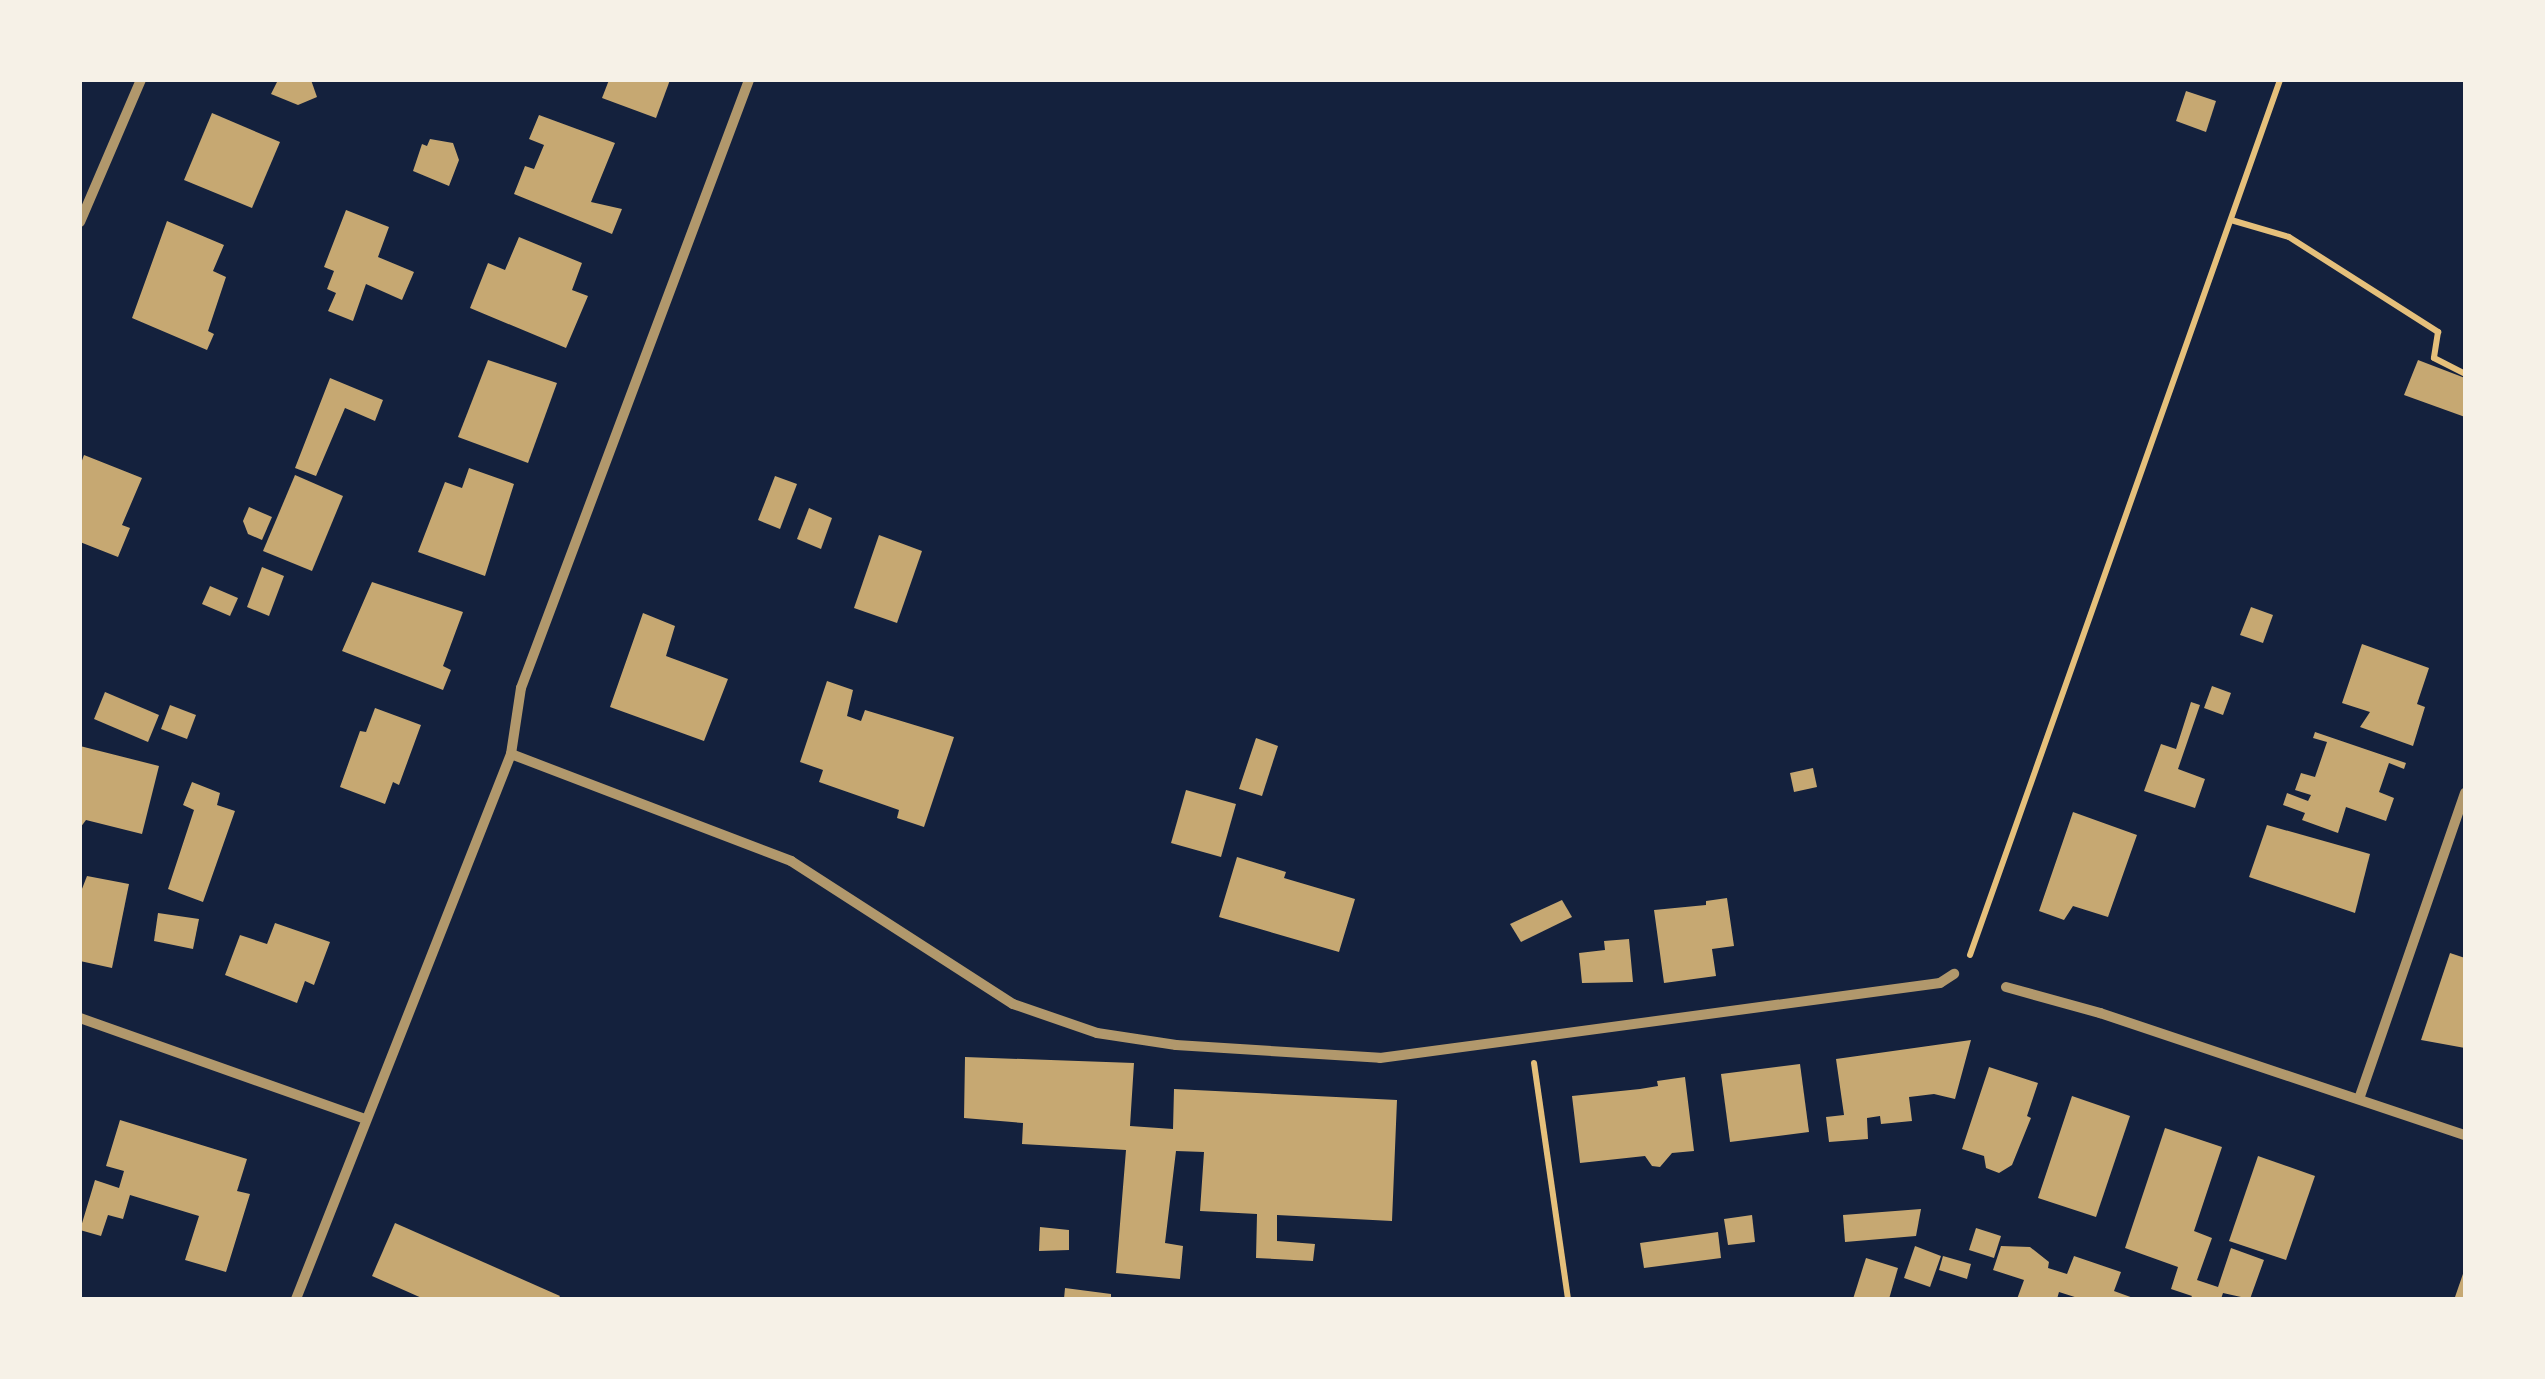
<!DOCTYPE html>
<html>
<head>
<meta charset="utf-8">
<style>
	body { margin:0 }
	#map { position:relative; width:2545px; height:1379px; overflow:hidden; background:#14213d; font-family:"Source Sans 3",sans-serif }
	div>[style] { position:absolute }
	[style*='--x'] { left:calc(var(--x)*1px); top:calc(var(--y)*1px); width:calc(var(--w)*1px); rotate:calc(var(--a)*1deg) }
	.building>* { inset:0; background:#c6a872 }
	.path>* { height:6px; margin:-3px; padding:0 3px; transform-origin:3px; border-radius:3px; background:#e5c07b }
	.minor>* { height:10px; margin:-5px; padding:0 5px; transform-origin:5px; border-radius:5px; background:#b1986c }
	span { translate:-50% -50%; white-space:nowrap; text-align:center; line-height:1.15; -webkit-text-stroke:8px #f6f1e7; paint-order:stroke }
	.frame { position:absolute; inset:0; border:82px solid #f6f1e7; pointer-events:none }
</style>
</head>
<body>
<div id="map">
	<div class="building">
		<div style="clip-path:polygon(278px 80px,311px 80px,317px 97px,298px 105px,271px 94px)"></div>
		<div style="clip-path:polygon(609px 80px,670px 80px,656px 118px,602px 98px)"></div>
		<div style="clip-path:polygon(2186px 91px,2216px 101px,2206px 132px,2176px 121px)"></div>
		<div style="clip-path:polygon(212px 113px,280px 142px,252px 208px,184px 180px)"></div>
		<div style="clip-path:polygon(539px 115px,615px 143px,591px 202px,622px 209px,612px 234px,514px 194px,525px 166px,534px 169px,544px 145px,529px 139px)"></div>
		<div style="clip-path:polygon(430px 139px,453px 143px,459px 160px,449px 186px,413px 171px,422px 144px,427px 146px)"></div>
		<div style="clip-path:polygon(346px 210px,389px 227px,378px 257px,414px 272px,402px 300px,366px 284px,353px 321px,328px 311px,336px 293px,327px 289px,334px 271px,324px 267px)"></div>
		<div style="clip-path:polygon(167px 221px,224px 245px,213px 271px,226px 277px,208px 331px,214px 334px,207px 350px,132px 318px)"></div>
		<div style="clip-path:polygon(519px 237px,582px 263px,572px 290px,588px 296px,566px 348px,470px 308px,488px 263px,505px 270px)"></div>
		<div style="clip-path:polygon(488px 360px,557px 383px,528px 463px,458px 437px)"></div>
		<div style="clip-path:polygon(2418px 360px,2465px 378px,2465px 417px,2404px 395px)"></div>
		<div style="clip-path:polygon(330px 378px,383px 400px,375px 421px,345px 408px,316px 476px,295px 468px)"></div>
		<div style="clip-path:polygon(84px 455px,142px 478px,122px 525px,130px 528px,118px 557px,80px 542px,80px 466px)"></div>
		<div style="clip-path:polygon(469px 468px,514px 484px,485px 576px,418px 552px,445px 482px,462px 488px)"></div>
		<div style="clip-path:polygon(295px 475px,343px 496px,312px 571px,263px 551px)"></div>
		<div style="clip-path:polygon(775px 476px,797px 484px,780px 529px,758px 520px)"></div>
		<div style="clip-path:polygon(249px 507px,272px 517px,262px 540px,248px 534px,243px 521px)"></div>
		<div style="clip-path:polygon(809px 508px,832px 518px,821px 549px,797px 539px)"></div>
		<div style="clip-path:polygon(879px 535px,922px 551px,897px 623px,854px 608px)"></div>
		<div style="clip-path:polygon(262px 567px,284px 576px,269px 616px,247px 607px)"></div>
		<div style="clip-path:polygon(372px 582px,463px 612px,443px 666px,451px 670px,443px 690px,342px 651px)"></div>
		<div style="clip-path:polygon(210px 586px,238px 598px,230px 616px,202px 604px)"></div>
		<div style="clip-path:polygon(2251px 607px,2273px 615px,2263px 643px,2240px 635px)"></div>
		<div style="clip-path:polygon(643px 613px,675px 626px,666px 656px,728px 679px,704px 741px,610px 707px)"></div>
		<div style="clip-path:polygon(2362px 644px,2429px 668px,2417px 704px,2425px 707px,2413px 746px,2360px 727px,2370px 712px,2342px 703px)"></div>
		<div style="clip-path:polygon(827px 681px,853px 690px,847px 716px,861px 721px,865px 710px,954px 737px,924px 827px,897px 818px,899px 810px,819px 782px,823px 770px,800px 762px)"></div>
		<div style="clip-path:polygon(2212px 686px,2231px 693px,2223px 715px,2204px 708px)"></div>
		<div style="clip-path:polygon(105px 692px,159px 715px,148px 742px,94px 719px)"></div>
		<div style="clip-path:polygon(2191px 702px,2200px 705px,2178px 769px,2205px 779px,2195px 808px,2144px 791px,2161px 744px,2176px 749px)"></div>
		<div style="clip-path:polygon(170px 705px,196px 715px,187px 739px,161px 729px)"></div>
		<div style="clip-path:polygon(375px 708px,421px 725px,399px 785px,393px 782px,385px 804px,340px 787px,360px 731px,366px 732px)"></div>
		<div style="clip-path:polygon(2315px 732px,2406px 763px,2404px 769px,2389px 763px,2379px 792px,2394px 798px,2386px 821px,2346px 807px,2338px 833px,2302px 820px,2305px 813px,2283px 805px,2287px 793px,2308px 801px,2311px 795px,2295px 790px,2301px 773px,2315px 777px,2327px 742px,2313px 738px)"></div>
		<div style="clip-path:polygon(1256px 738px,1278px 746px,1262px 796px,1239px 789px)"></div>
		<div style="clip-path:polygon(80px 746px,159px 766px,142px 834px,86px 820px,80px 828px)"></div>
		<div style="clip-path:polygon(1813px 768px,1817px 787px,1794px 792px,1790px 773px)"></div>
		<div style="clip-path:polygon(192px 782px,220px 793px,217px 805px,235px 811px,203px 902px,168px 889px,194px 810px,183px 805px)"></div>
		<div style="clip-path:polygon(1186px 790px,1236px 804px,1221px 857px,1171px 843px)"></div>
		<div style="clip-path:polygon(2073px 812px,2137px 835px,2108px 917px,2073px 906px,2064px 920px,2039px 911px)"></div>
		<div style="clip-path:polygon(2267px 825px,2370px 854px,2355px 913px,2249px 877px)"></div>
		<div style="clip-path:polygon(1237px 857px,1286px 872px,1284px 878px,1355px 899px,1339px 952px,1219px 917px)"></div>
		<div style="clip-path:polygon(87px 876px,129px 884px,112px 968px,80px 961px,80px 894px)"></div>
		<div style="clip-path:polygon(1727px 898px,1734px 946px,1712px 949px,1716px 976px,1664px 983px,1654px 910px,1706px 905px,1706px 901px)"></div>
		<div style="clip-path:polygon(1562px 900px,1572px 917px,1521px 942px,1510px 924px)"></div>
		<div style="clip-path:polygon(158px 913px,199px 919px,193px 949px,154px 941px)"></div>
		<div style="clip-path:polygon(275px 923px,330px 942px,314px 985px,305px 981px,297px 1003px,225px 975px,240px 935px,267px 944px)"></div>
		<div style="clip-path:polygon(1629px 939px,1633px 982px,1582px 983px,1579px 953px,1605px 950px,1604px 941px)"></div>
		<div style="clip-path:polygon(2450px 953px,2465px 958px,2465px 1048px,2421px 1040px)"></div>
		<div style="clip-path:polygon(1971px 1040px,1955px 1099px,1934px 1094px,1909px 1097px,1912px 1121px,1881px 1124px,1880px 1116px,1867px 1118px,1868px 1139px,1829px 1142px,1826px 1117px,1844px 1115px,1836px 1059px)"></div>
		<div style="clip-path:polygon(965px 1057px,1134px 1063px,1130px 1126px,1173px 1129px,1174px 1089px,1397px 1100px,1392px 1221px,1277px 1215px,1277px 1241px,1315px 1244px,1313px 1261px,1256px 1258px,1257px 1214px,1200px 1211px,1204px 1152px,1176px 1151px,1165px 1243px,1183px 1246px,1180px 1279px,1116px 1273px,1126px 1150px,1022px 1144px,1023px 1123px,964px 1118px)"></div>
		<div style="clip-path:polygon(1800px 1064px,1809px 1132px,1730px 1142px,1721px 1074px)"></div>
		<div style="clip-path:polygon(1989px 1067px,2038px 1083px,2027px 1116px,2031px 1118px,2012px 1165px,1999px 1173px,1986px 1168px,1984px 1156px,1962px 1149px)"></div>
		<div style="clip-path:polygon(1685px 1077px,1694px 1151px,1672px 1153px,1660px 1167px,1652px 1166px,1645px 1156px,1580px 1163px,1572px 1096px,1640px 1089px,1658px 1086px,1657px 1081px)"></div>
		<div style="clip-path:polygon(2072px 1096px,2130px 1116px,2096px 1217px,2038px 1198px)"></div>
		<div style="clip-path:polygon(120px 1120px,247px 1159px,237px 1191px,250px 1194px,226px 1272px,185px 1260px,199px 1216px,130px 1195px,123px 1219px,108px 1215px,101px 1236px,80px 1230px,95px 1180px,119px 1188px,124px 1171px,106px 1166px)"></div>
		<div style="clip-path:polygon(2165px 1128px,2222px 1147px,2194px 1231px,2212px 1238px,2197px 1280px,2218px 1287px,2231px 1248px,2264px 1260px,2250px 1299px,2223px 1293px,2221px 1299px,2190px 1299px,2192px 1296px,2171px 1289px,2178px 1267px,2125px 1248px)"></div>
		<div style="clip-path:polygon(2258px 1156px,2315px 1176px,2286px 1260px,2229px 1241px)"></div>
		<div style="clip-path:polygon(1921px 1209px,1916px 1236px,1845px 1242px,1843px 1215px)"></div>
		<div style="clip-path:polygon(1752px 1215px,1755px 1242px,1728px 1245px,1724px 1219px)"></div>
		<div style="clip-path:polygon(395px 1223px,560px 1296px,558px 1299px,424px 1299px,372px 1276px)"></div>
		<div style="clip-path:polygon(1040px 1227px,1069px 1230px,1069px 1250px,1039px 1251px)"></div>
		<div style="clip-path:polygon(1976px 1228px,2001px 1236px,1994px 1258px,1969px 1250px)"></div>
		<div style="clip-path:polygon(1718px 1232px,1721px 1258px,1644px 1268px,1640px 1243px)"></div>
		<div style="clip-path:polygon(1915px 1246px,1941px 1256px,1930px 1287px,1904px 1278px)"></div>
		<div style="clip-path:polygon(2001px 1246px,2030px 1247px,2049px 1262px,2048px 1268px,2067px 1274px,2074px 1256px,2121px 1272px,2114px 1291px,2136px 1299px,2081px 1299px,2059px 1292px,2057px 1299px,2017px 1299px,2024px 1280px,1993px 1270px)"></div>
		<div style="clip-path:polygon(1943px 1256px,1971px 1264px,1967px 1279px,1939px 1270px)"></div>
		<div style="clip-path:polygon(1866px 1258px,1898px 1268px,1889px 1299px,1853px 1299px)"></div>
		<div style="clip-path:polygon(2464px 1271px,2465px 1299px,2462px 1299px,2455px 1297px)"></div>
		<div style="clip-path:polygon(1065px 1288px,1111px 1294px,1111px 1299px,1064px 1299px)"></div>
	</div>
	<div class="path">
		<div style="--x:2231;--y:220;--w:60;--a:16.3"></div>
		<div style="--x:2289;--y:237;--w:177;--a:32.5"></div>
		<div style="--x:2438;--y:332;--w:26;--a:99"></div>
		<div style="--x:2434;--y:358;--w:35;--a:27"></div>
		<div style="--x:1970;--y:955;--w:928;--a:-70.49"></div>
		<div style="--x:1534;--y:1063;--w:238;--a:81.8"></div>
	</div>
	<div class="minor">
		<div style="--x:80;--y:222;--w:155;--a:-66.8"></div>
		<div style="--x:511;--y:754;--w:300;--a:20.9"></div>
		<div style="--x:791;--y:861;--w:264;--a:32.8"></div>
		<div style="--x:1013;--y:1004;--w:89;--a:19"></div>
		<div style="--x:1097;--y:1033;--w:80;--a:8.6"></div>
		<div style="--x:1176;--y:1045;--w:204;--a:3.6"></div>
		<div style="--x:1380;--y:1058;--w:565;--a:-7.63"></div>
		<div style="--x:1940;--y:983;--w:17;--a:-33"></div>
		<div style="--x:2006;--y:987;--w:98;--a:15.5"></div>
		<div style="--x:2100;--y:1013;--w:385;--a:18.5"></div>
		<div style="--x:80;--y:1018;--w:303;--a:19.5"></div>
		<div style="--x:2359;--y:1099;--w:324;--a:-70.9"></div>
		<div style="--x:296;--y:1299;--w:586;--a:-68.47"></div>
		<div style="--x:511;--y:754;--w:67;--a:-81.4"></div>
		<div style="--x:521;--y:688;--w:649;--a:-69.44"></div>
	</div>
	<div class="frame"></div>
</div>
</body>
</html>
